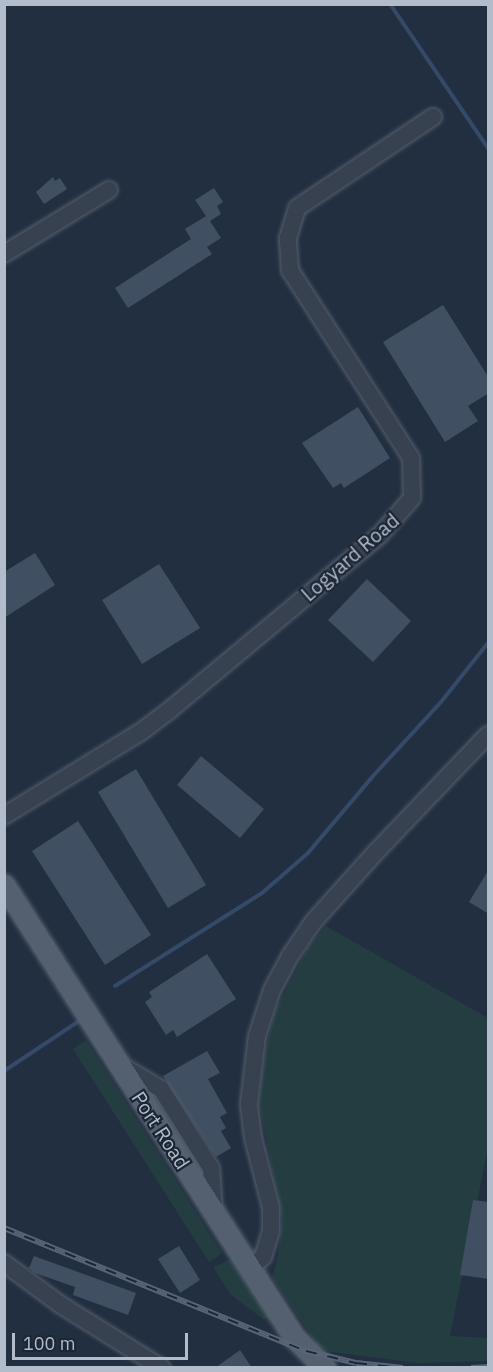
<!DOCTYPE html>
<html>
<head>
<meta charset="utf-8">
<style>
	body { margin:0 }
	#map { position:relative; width:493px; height:1372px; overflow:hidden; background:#222f40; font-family:"IBM Plex Sans",sans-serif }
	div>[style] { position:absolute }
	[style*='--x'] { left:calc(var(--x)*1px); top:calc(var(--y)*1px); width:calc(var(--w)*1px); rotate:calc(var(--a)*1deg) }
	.green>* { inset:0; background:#243d41 }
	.stream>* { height:4px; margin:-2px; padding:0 2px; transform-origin:2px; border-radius:2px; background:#354a68 }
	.building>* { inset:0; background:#414f62 }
	.roads { filter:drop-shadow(0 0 2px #555f6e) drop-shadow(0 0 2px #555f6e) }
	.minor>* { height:16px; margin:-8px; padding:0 8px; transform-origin:8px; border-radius:8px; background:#374150 }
	.major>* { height:21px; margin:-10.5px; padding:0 10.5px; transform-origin:10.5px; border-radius:10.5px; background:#546070 }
	.rail>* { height:6px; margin-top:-3px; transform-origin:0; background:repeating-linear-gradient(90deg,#1c2635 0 11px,#586577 0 22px); box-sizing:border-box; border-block:2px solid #586577 }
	span { translate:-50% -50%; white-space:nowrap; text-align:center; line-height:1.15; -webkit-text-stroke:4.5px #1c2635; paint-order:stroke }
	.street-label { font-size:20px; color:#b3bccb }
	.frame { position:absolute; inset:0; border:6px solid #b3bccb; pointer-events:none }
	.scale { position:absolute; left:12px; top:1333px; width:176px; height:27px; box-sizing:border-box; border:3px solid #b3bccb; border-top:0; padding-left:8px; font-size:18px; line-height:21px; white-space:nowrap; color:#b3bccb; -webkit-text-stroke:4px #1c2635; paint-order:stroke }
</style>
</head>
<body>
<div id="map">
	<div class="green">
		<div style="clip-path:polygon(326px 926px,488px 1018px,488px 1148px,450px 1336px,488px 1338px,488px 1361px,417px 1363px,332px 1352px,319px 1347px,272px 1278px,278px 1256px,282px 1219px,259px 1102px,264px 1056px,274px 1014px,308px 947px)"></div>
		<div style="clip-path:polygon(86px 1040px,222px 1253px,209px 1262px,73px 1049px)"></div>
		<div style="clip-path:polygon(232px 1259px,272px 1319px,263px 1319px,230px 1294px,213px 1267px)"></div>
	</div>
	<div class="stream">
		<div style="--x:390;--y:4;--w:174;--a:55.8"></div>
		<div style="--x:115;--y:986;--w:174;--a:-32.3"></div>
		<div style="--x:262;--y:893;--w:61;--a:-41"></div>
		<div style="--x:308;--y:853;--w:101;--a:-49.8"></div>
		<div style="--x:373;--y:776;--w:100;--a:-47.4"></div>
		<div style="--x:441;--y:702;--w:75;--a:-51.5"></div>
		<div style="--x:4;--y:1071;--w:90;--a:-33.7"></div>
	</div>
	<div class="building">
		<div style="clip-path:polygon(53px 177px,55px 181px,60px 178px,67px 189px,44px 204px,36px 192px)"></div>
		<div style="clip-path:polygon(214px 188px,223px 202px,217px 206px,221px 214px,210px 221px,221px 238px,207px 247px,212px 254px,128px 308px,115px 288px,191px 239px,185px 229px,206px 216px,195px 200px)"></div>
		<div style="clip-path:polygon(443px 305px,489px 378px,489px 393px,468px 406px,478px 421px,445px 442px,383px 342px)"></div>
		<div style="clip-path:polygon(358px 407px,390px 458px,344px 488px,341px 483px,333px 488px,302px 443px)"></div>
		<div style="clip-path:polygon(35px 553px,55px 585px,4px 618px,4px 572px)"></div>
		<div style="clip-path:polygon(159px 564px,200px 628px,142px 664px,102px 600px)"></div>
		<div style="clip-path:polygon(367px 579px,411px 621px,373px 662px,328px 620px)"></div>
		<div style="clip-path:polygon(201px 756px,264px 809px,240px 838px,177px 785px)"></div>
		<div style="clip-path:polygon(136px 769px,206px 885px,168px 908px,98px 792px)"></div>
		<div style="clip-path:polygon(78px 821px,151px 935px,105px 965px,32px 851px)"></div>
		<div style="clip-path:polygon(489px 869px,489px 914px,469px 902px)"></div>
		<div style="clip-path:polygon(207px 954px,236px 999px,177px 1037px,173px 1030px,166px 1035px,145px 1002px,152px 997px,149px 992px)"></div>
		<div style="clip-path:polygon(207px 1051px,220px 1073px,208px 1079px,227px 1113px,220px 1117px,226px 1128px,221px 1131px,231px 1148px,216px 1157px,163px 1076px)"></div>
		<div style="clip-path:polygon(473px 1200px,489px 1202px,489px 1279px,460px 1275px)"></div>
		<div style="clip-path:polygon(179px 1246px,200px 1280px,180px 1293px,158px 1259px)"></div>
		<div style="clip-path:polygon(34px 1256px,136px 1293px,128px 1315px,73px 1295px,75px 1287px,35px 1273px,29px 1268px)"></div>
		<div style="clip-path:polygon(240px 1350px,252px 1368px,215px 1368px)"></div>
	</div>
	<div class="roads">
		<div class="minor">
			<div style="--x:4;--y:254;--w:123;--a:-31.4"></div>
			<div style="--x:4;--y:816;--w:162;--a:-31.6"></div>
			<div style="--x:142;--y:731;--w:36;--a:-37"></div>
			<div style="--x:171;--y:709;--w:271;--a:-39.8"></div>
			<div style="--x:379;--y:536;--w:50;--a:-49"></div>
			<div style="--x:412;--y:498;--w:40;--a:-91.4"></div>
			<div style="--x:411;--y:458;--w:224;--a:-122.8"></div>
			<div style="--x:290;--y:270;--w:32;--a:-94"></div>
			<div style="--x:288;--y:238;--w:31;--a:-73"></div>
			<div style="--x:297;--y:208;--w:164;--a:-33.8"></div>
			<div style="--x:119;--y:1064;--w:49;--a:30.8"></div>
			<div style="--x:161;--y:1089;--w:93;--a:57.7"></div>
			<div style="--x:211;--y:1168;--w:45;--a:86.2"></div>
			<div style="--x:4;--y:1263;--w:71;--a:36.4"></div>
			<div style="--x:61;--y:1305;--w:119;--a:32"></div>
			<div style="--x:249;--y:1268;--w:18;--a:-38"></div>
			<div style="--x:263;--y:1257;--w:27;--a:-73"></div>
			<div style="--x:271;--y:1231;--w:23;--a:-90"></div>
			<div style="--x:271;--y:1208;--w:72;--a:-104.4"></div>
			<div style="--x:253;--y:1138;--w:34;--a:-97"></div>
			<div style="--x:249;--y:1104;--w:68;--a:-83.3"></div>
			<div style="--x:257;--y:1036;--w:48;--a:-71.9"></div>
			<div style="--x:272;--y:990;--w:38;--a:-62"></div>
			<div style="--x:290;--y:956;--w:42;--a:-55.6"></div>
			<div style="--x:314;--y:921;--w:93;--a:-48.1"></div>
			<div style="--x:376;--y:852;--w:162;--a:-46.3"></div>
		</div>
		<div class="major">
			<div style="--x:4;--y:885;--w:537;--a:57.32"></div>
			<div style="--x:294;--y:1337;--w:44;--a:45"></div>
		</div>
	</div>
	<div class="rail">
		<div style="--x:4;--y:1228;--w:326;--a:22.2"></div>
		<div style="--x:306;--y:1351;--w:51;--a:13.5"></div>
		<div style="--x:356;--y:1363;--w:47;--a:6.1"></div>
		<div style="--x:471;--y:1368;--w:17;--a:-3"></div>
	</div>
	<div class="street-label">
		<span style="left:350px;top:557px;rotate:-41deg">Logyard Road</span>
		<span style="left:161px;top:1130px;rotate:57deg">Port Road</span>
	</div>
	<div class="frame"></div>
	<div class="scale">100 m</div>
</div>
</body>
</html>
